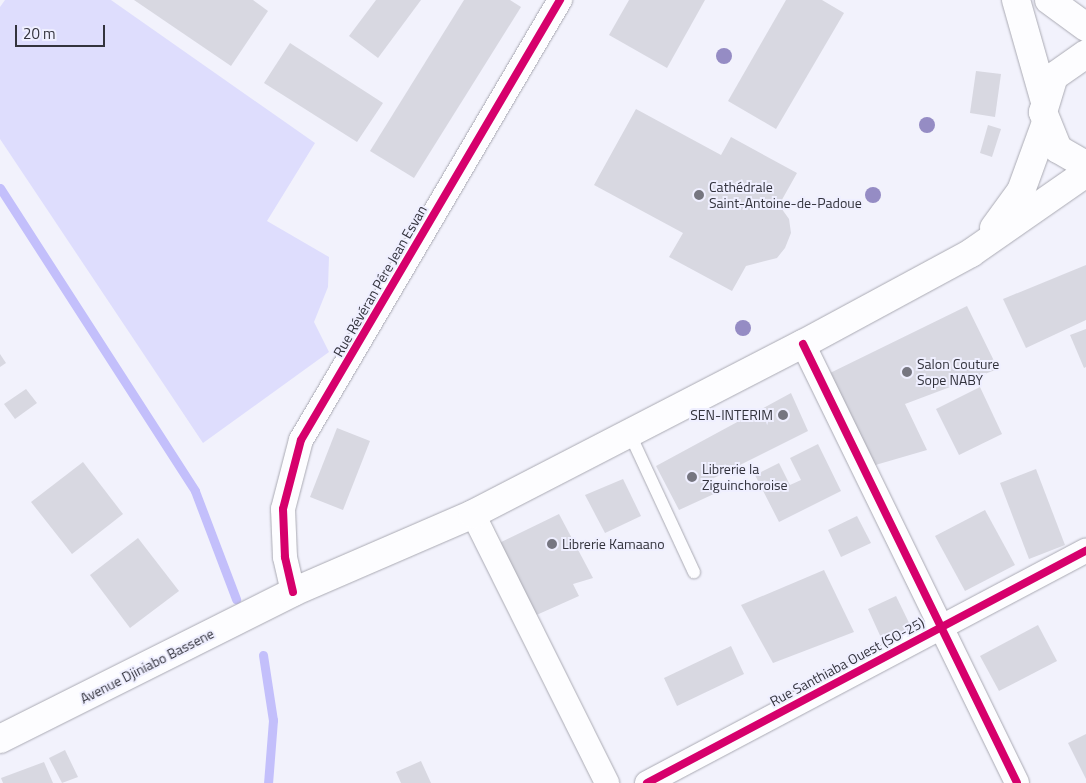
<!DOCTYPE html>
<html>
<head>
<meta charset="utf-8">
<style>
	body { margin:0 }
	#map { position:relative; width:1086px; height:783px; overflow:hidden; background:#f2f2fc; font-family:"Titillium Web",sans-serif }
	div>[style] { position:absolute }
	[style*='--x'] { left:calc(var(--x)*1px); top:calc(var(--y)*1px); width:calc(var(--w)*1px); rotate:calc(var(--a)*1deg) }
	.green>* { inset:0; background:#deddfd }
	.stream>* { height:9px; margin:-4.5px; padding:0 4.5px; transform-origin:4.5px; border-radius:4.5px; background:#c3bffb }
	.building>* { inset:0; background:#d8d8e1 }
	.roads { filter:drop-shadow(0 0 1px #aaaab3) drop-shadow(0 0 1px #aaaab3) }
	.lane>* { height:12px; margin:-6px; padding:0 6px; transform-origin:6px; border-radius:6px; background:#fdfdff }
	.street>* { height:24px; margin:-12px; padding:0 12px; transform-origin:12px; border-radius:12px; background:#fdfdff }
	.secondary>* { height:28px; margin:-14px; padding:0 14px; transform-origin:14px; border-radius:14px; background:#fdfdff }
	.primary>* { height:28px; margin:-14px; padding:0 14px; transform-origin:14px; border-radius:14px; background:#fdfdff }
	.cycleway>* { height:8px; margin:-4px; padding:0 4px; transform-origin:4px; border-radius:4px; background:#d6006c }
	.trees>* { width:16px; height:16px; margin:-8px; border-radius:50%; background:#958cc4 }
	.dots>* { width:14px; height:14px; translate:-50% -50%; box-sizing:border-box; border:2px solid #efefff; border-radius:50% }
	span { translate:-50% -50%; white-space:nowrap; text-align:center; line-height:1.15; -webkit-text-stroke:4px #efefff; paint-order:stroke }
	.poi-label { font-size:14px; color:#33333d }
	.left { translate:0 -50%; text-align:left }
	.right { translate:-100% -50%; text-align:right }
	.street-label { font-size:14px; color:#33333d }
	.scale { position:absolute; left:15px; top:25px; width:90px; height:22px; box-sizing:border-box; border:2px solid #33333d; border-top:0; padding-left:6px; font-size:15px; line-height:18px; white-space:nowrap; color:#33333d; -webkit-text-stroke:4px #efefff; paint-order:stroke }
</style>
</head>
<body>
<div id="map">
	<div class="green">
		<div style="clip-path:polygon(5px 0,111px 0,315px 143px,267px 221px,329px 257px,328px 287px,314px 322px,329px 352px,203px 443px,0 139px,0 7px)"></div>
	</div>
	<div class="stream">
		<div style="--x:0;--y:188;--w:360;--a:57.2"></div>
		<div style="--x:195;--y:491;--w:116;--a:69.2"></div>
		<div style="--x:263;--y:655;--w:66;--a:81.3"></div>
		<div style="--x:273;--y:720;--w:63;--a:94.5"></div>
	</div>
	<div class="building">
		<div style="clip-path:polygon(134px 0,253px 0,268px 11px,231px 66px)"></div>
		<div style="clip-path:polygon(376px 0,421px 0,378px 58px,349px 36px)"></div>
		<div style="clip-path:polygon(464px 0,510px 0,521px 7px,414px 178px,370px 151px)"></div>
		<div style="clip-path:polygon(629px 0,705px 0,667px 68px,609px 35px)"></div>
		<div style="clip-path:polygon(786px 0,822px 0,844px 13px,776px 129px,728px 101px)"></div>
		<div style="clip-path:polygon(290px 43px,383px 103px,357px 142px,264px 83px)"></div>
		<div style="clip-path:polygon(976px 71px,1001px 74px,995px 117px,970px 113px)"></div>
		<div style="clip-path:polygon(636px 109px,721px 155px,731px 137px,797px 173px,779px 205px,789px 219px,791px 233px,785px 248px,777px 258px,746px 266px,732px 291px,669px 257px,683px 233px,594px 185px)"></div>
		<div style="clip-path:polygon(988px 125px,1001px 129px,992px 157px,980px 153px)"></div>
		<div style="clip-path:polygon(1086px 265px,1086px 320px,1026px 348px,1003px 299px)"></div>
		<div style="clip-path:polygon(967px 306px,998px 369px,905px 404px,927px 450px,872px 466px,828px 374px)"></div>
		<div style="clip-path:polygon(1086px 329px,1086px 367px,1084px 368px,1070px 335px)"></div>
		<div style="clip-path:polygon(0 354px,6px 363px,0 367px)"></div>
		<div style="clip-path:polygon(980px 387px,1002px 434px,959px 455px,936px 409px)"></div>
		<div style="clip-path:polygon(26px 389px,37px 403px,15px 419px,4px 404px)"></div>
		<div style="clip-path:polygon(791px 393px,808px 431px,712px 479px,716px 493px,679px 510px,656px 466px)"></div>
		<div style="clip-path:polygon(337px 428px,370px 441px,343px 510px,310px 497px)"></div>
		<div style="clip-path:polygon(818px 444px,841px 491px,779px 522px,755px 475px,779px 463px,790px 485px,801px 480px,790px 458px)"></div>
		<div style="clip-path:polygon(83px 462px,123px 514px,72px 554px,31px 502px)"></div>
		<div style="clip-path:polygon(1036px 469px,1065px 545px,1029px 559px,1000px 483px)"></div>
		<div style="clip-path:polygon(623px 479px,641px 516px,605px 533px,585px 495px)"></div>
		<div style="clip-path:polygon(985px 510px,1015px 565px,965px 591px,935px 536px)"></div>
		<div style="clip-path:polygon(559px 514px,593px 578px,573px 584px,579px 596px,532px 617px,491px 547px)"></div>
		<div style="clip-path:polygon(857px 516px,871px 543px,841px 557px,828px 530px)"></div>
		<div style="clip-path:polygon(138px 538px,179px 591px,130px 628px,90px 575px)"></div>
		<div style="clip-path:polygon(824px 570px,854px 632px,773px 663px,741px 605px)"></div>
		<div style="clip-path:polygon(896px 596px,912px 629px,883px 642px,868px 609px)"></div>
		<div style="clip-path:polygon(1038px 625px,1057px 661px,999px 691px,980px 656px)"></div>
		<div style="clip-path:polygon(731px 646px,744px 674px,677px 706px,664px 678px)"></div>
		<div style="clip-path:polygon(1086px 734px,1086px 779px,1068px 743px)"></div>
		<div style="clip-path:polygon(65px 750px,78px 777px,62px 783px,49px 758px)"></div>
		<div style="clip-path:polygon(421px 761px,431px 783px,401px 783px,396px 772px)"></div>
		<div style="clip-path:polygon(44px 762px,53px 783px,3px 783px,1px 778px)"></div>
	</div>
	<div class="roads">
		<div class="lane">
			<div style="--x:628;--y:430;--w:157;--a:65.1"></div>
		</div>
		<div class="street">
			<div style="--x:803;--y:344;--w:488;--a:64"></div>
			<div style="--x:473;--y:514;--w:301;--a:63.5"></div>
			<div style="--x:293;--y:592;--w:36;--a:-103"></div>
			<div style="--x:285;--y:557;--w:48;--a:-92.4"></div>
			<div style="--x:283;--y:509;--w:71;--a:-75.4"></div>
			<div style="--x:301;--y:440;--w:511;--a:-59.52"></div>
			<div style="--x:647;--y:783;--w:497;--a:-27.9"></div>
		</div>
		<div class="secondary">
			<div style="--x:994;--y:228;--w:46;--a:-53.9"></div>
			<div style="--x:1021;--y:191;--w:70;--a:-70"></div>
			<div style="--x:0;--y:739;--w:328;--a:-26.6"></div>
			<div style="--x:293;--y:592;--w:196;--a:-23.4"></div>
			<div style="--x:473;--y:514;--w:371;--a:-27.3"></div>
			<div style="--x:803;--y:344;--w:191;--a:-28.4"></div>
			<div style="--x:971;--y:253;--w:140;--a:-34.8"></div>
		</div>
		<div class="primary">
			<div style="--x:1016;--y:0;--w:102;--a:74.1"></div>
			<div style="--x:1049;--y:0;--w:46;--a:36.1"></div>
			<div style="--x:1086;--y:54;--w:39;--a:145"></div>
			<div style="--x:1054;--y:76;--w:38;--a:107"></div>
			<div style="--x:1043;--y:112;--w:40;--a:68"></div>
			<div style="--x:1058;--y:149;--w:32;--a:30"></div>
		</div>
	</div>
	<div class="cycleway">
		<div style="--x:803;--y:344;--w:488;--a:64"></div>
		<div style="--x:293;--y:592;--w:36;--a:-103"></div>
		<div style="--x:285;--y:557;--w:48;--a:-92.4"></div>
		<div style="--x:283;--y:509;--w:71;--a:-75.4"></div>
		<div style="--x:301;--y:440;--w:511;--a:-59.52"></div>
		<div style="--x:647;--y:783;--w:497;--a:-27.9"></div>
	</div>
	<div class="trees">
		<div style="left:724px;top:56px"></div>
		<div style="left:927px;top:125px"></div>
		<div style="left:873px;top:195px"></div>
		<div style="left:743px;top:328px"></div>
	</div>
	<div class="dots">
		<div style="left:699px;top:195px;background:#767680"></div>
		<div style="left:907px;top:372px;background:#767680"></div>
		<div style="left:783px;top:415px;background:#767680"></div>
		<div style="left:692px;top:477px;background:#767680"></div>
		<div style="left:552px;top:544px;background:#767680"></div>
	</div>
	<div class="poi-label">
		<span class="left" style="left:709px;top:195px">Cathédrale<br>Saint-Antoine-de-Padoue</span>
		<span class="left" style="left:917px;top:372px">Salon Couture<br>Sope NABY</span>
		<span class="right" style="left:773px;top:415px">SEN-INTERIM</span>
		<span class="left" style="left:702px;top:477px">Librerie la<br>Ziguinchoroise</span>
		<span class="left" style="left:562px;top:544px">Librerie Kamaano</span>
	</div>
	<div class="street-label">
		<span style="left:380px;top:281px;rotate:-60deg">Rue Révéran Pére Jean Esvan</span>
		<span style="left:847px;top:662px;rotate:-28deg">Rue Santhiaba Ouest (SO-25)</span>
		<span style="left:147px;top:666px;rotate:-27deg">Avenue Djiniabo Bassene</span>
	</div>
	<div class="scale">20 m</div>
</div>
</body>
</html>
